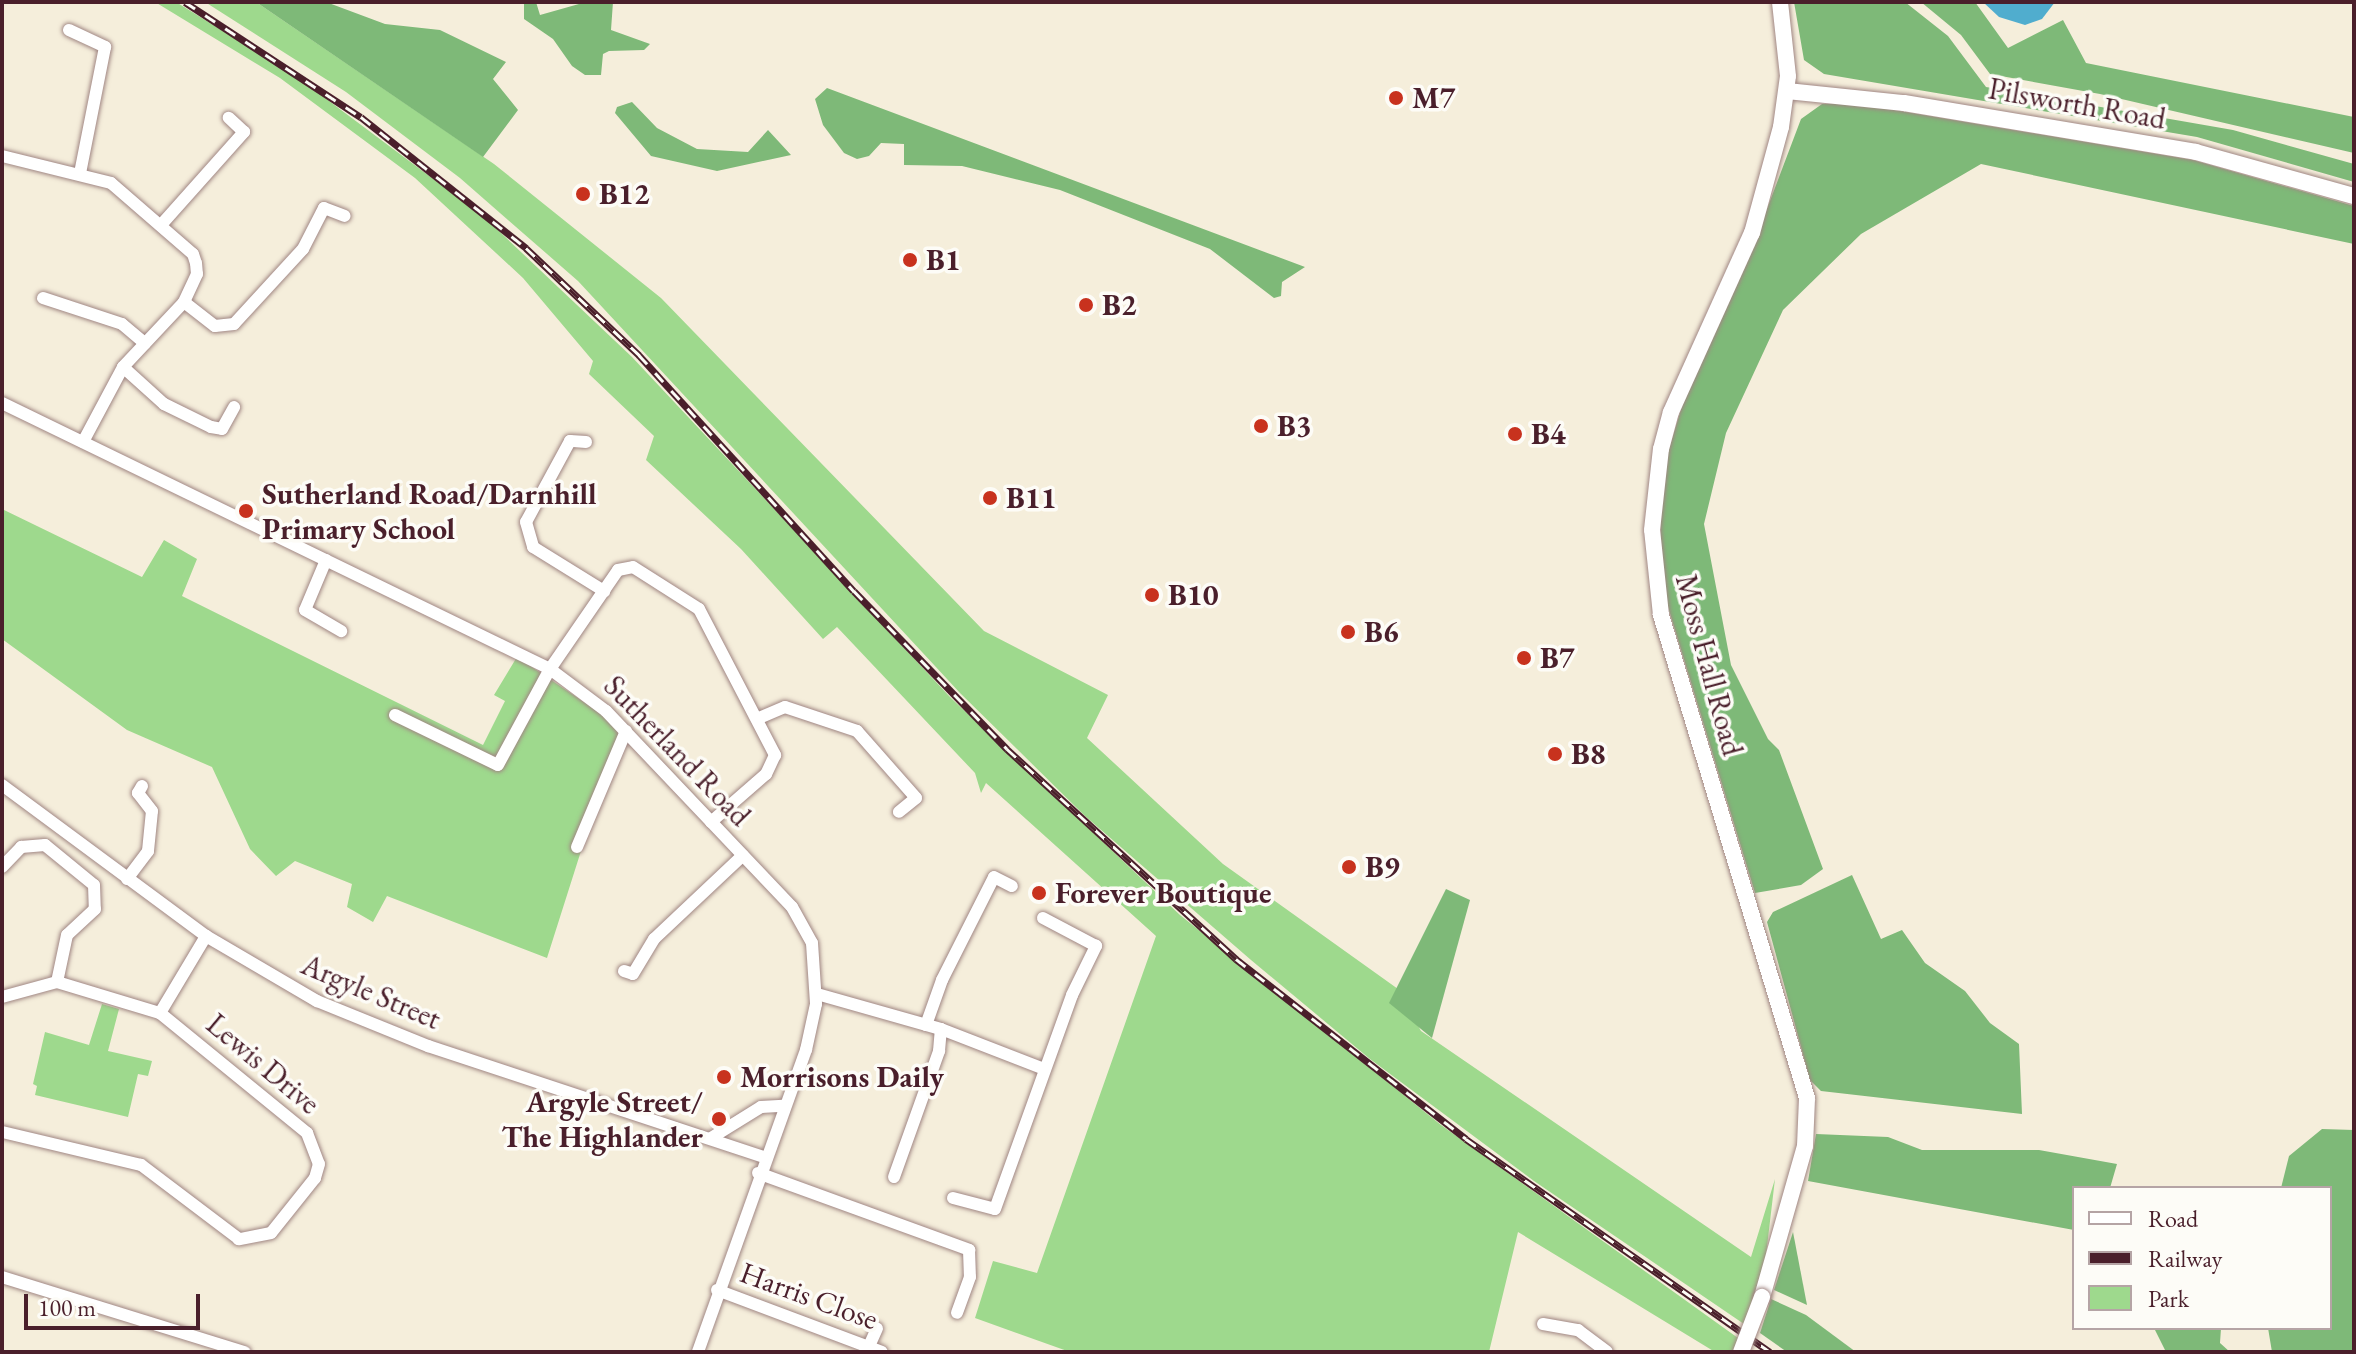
<!DOCTYPE html>
<html>
<head>
<meta charset="utf-8">
<style>
	body { margin:0 }
	#map { position:relative; width:2356px; height:1354px; overflow:hidden; background:#f5eedb; font-family:"EB Garamond",serif }
	div>[style] { position:absolute }
	[style*='--x'] { left:calc(var(--x)*1px); top:calc(var(--y)*1px); width:calc(var(--w)*1px); rotate:calc(var(--a)*1deg) }
	.green>* { inset:0; background:#9ed98d }
	.forest>* { inset:0; background:#7eb978 }
	.water>* { inset:0; background:#50adce }
	.roads { filter:drop-shadow(0 0 2px #a08683) drop-shadow(0 0 2px #a08683) }
	.minor>* { height:12px; margin:-6px; padding:0 6px; transform-origin:6px; border-radius:6px; background:#fff }
	.tertiary>* { height:16px; margin:-8px; padding:0 8px; transform-origin:8px; border-radius:8px; background:#fff }
	.rail>* { height:7px; margin-top:-3.5px; transform-origin:0; background:repeating-linear-gradient(90deg,#fdfcf7 0 12px,#4a1f2b 0 24px); box-sizing:border-box; border-block:2px solid #4a1f2b }
	.bridges { filter:drop-shadow(0 0 2px #a08683) drop-shadow(0 0 2px #a08683) }
	.tertiary-bridge>* { height:16px; margin:-8px; padding:0 8px; transform-origin:8px; border-radius:8px; background:#fff }
	.dots>* { width:22px; height:22px; translate:-50% -50%; box-sizing:border-box; border:4px solid #fdfcf7; border-radius:50% }
	span { translate:-50% -50%; white-space:nowrap; text-align:center; line-height:1.15; -webkit-text-stroke:7px #fdfcf7; paint-order:stroke }
	.poi-label { font-size:30px; color:#4a1f2b; font-weight:700 }
	.left { translate:0 -50%; text-align:left }
	.right { translate:-100% -50%; text-align:right }
	.street-label { font-size:30px; color:#4a1f2b }
	.frame { position:absolute; inset:0; border:4px solid #4a1f2b; pointer-events:none }
	.legend { position:absolute; left:2072px; top:1186px; width:260px; height:144px; box-sizing:border-box; background:#fdfcf7; border:2px solid #b5a4a5; margin:0; padding:10px 14px; list-style:none; font-size:24px; color:#4a1f2b }
	.legend li { display:flex; align-items:center; gap:16px; height:40px }
	.legend b { width:40px; border:2px solid #b5a4a5 }
	.scale { position:absolute; left:24px; top:1294px; width:176px; height:36px; box-sizing:border-box; border:4px solid #4a1f2b; border-top:0; padding-left:10px; font-size:24px; line-height:28px; white-space:nowrap; color:#4a1f2b; -webkit-text-stroke:6px #fdfcf7; paint-order:stroke }
</style>
</head>
<body>
<div id="map">
	<div class="green">
		<div style="clip-path:polygon(155px 2px,176px 2px,297px 77px,484px 217px,632px 357px,951px 698px,1180px 915px,1441px 1125px,1738px 1338px,1733px 1352px,1715px 1352px,1518px 1232px,1489px 1352px,1070px 1352px,975px 1318px,993px 1261px,1037px 1273px,1156px 936px,986px 783px,981px 793px,975px 773px,837px 627px,823px 639px,741px 549px,646px 460px,654px 436px,589px 374px,593px 361px,523px 278px,415px 178px,280px 78px)"></div>
		<div style="clip-path:polygon(205px 2px,256px 2px,494px 164px,661px 298px,984px 631px,1108px 695px,1087px 738px,1223px 864px,1398px 989px,1421px 1031px,1751px 1257px,1775px 1179px,1764px 1272px,1744px 1324px,1534px 1181px,1370px 1059px,1251px 960px,1085px 816px,960px 693px,578px 281px,460px 178px,346px 92px)"></div>
		<div style="clip-path:polygon(2px 509px,142px 577px,164px 540px,197px 559px,182px 596px,483px 745px,505px 701px,494px 695px,517px 657px,606px 717px,626px 738px,581px 851px,547px 958px,387px 896px,373px 922px,347px 907px,352px 884px,295px 861px,276px 876px,250px 849px,212px 767px,127px 730px,2px 639px)"></div>
		<div style="clip-path:polygon(102px 1004px,119px 1009px,108px 1051px,152px 1061px,148px 1076px,138px 1074px,128px 1117px,35px 1095px,37px 1086px,33px 1084px,45px 1032px,89px 1045px)"></div>
	</div>
	<div class="forest">
		<div style="clip-path:polygon(256px 2px,326px 2px,385px 24px,440px 30px,506px 62px,493px 79px,518px 110px,483px 157px)"></div>
		<div style="clip-path:polygon(524px 2px,536px 2px,540px 15px,586px 2px,613px 2px,611px 30px,650px 44px,644px 50px,609px 51px,603px 54px,601px 75px,585px 75px,572px 66px,553px 39px,524px 19px)"></div>
		<div style="clip-path:polygon(1794px 2px,1905px 2px,1948px 36px,1986px 87px,2233px 130px,2354px 164px,2354px 182px,2197px 137px,1824px 74px,1804px 60px)"></div>
		<div style="clip-path:polygon(1921px 2px,1975px 2px,2008px 48px,2063px 20px,2086px 63px,2354px 117px,2354px 153px,2100px 94px,1990px 74px,1961px 35px)"></div>
		<div style="clip-path:polygon(827px 88px,1305px 267px,1282px 282px,1281px 296px,1274px 298px,1210px 249px,1060px 190px,962px 166px,904px 165px,904px 144px,881px 143px,869px 156px,857px 159px,844px 153px,823px 125px,815px 99px)"></div>
		<div style="clip-path:polygon(632px 102px,657px 128px,697px 149px,748px 152px,768px 130px,791px 155px,717px 171px,651px 156px,615px 113px,617px 107px)"></div>
		<div style="clip-path:polygon(1852px 103px,2193px 160px,2354px 206px,2354px 244px,1981px 164px,1861px 234px,1783px 310px,1726px 433px,1704px 524px,1731px 665px,1768px 739px,1779px 750px,1823px 869px,1801px 885px,1755px 893px,1665px 597px,1660px 552px,1662px 472px,1689px 383px,1745px 267px,1801px 119px,1822px 104px)"></div>
		<div style="clip-path:polygon(1852px 875px,1881px 939px,1902px 930px,1925px 963px,1965px 991px,1990px 1023px,2019px 1044px,2022px 1114px,1821px 1091px,1810px 1080px,1767px 922px,1773px 912px)"></div>
		<div style="clip-path:polygon(1446px 889px,1470px 900px,1432px 1038px,1389px 1003px)"></div>
		<div style="clip-path:polygon(2322px 1129px,2354px 1130px,2354px 1352px,2272px 1352px,2268px 1328px,2330px 1328px,2330px 1188px,2281px 1188px,2289px 1156px)"></div>
		<div style="clip-path:polygon(1816px 1134px,1888px 1137px,1922px 1150px,2039px 1150px,2117px 1164px,2110px 1188px,2074px 1188px,2074px 1230px,1808px 1181px)"></div>
		<div style="clip-path:polygon(1793px 1232px,1807px 1305px,1774px 1290px)"></div>
		<div style="clip-path:polygon(1771px 1299px,1806px 1315px,1856px 1352px,1787px 1352px,1760px 1333px)"></div>
		<div style="clip-path:polygon(2154px 1328px,2221px 1328px,2220px 1343px,2230px 1352px,2166px 1352px)"></div>
	</div>
	<div class="water">
		<div style="clip-path:polygon(1983px 2px,2055px 2px,2042px 19px,2025px 25px,1999px 17px)"></div>
	</div>
	<div class="roads">
		<div class="minor">
			<div style="--x:69;--y:30;--w:40;--a:25"></div>
			<div style="--x:105;--y:47;--w:128;--a:101.2"></div>
			<div style="--x:2;--y:156;--w:112;--a:13.9"></div>
			<div style="--x:111;--y:183;--w:108;--a:40.9"></div>
			<div style="--x:193;--y:254;--w:9;--a:72"></div>
			<div style="--x:196;--y:263;--w:11;--a:85"></div>
			<div style="--x:197;--y:274;--w:31;--a:115"></div>
			<div style="--x:184;--y:302;--w:89;--a:133.2"></div>
			<div style="--x:123;--y:367;--w:85;--a:118.1"></div>
			<div style="--x:161;--y:225;--w:125;--a:-48.3"></div>
			<div style="--x:244;--y:132;--w:21;--a:-137"></div>
			<div style="--x:43;--y:298;--w:83;--a:18.2"></div>
			<div style="--x:122;--y:324;--w:30;--a:40"></div>
			<div style="--x:184;--y:302;--w:39;--a:38"></div>
			<div style="--x:215;--y:326;--w:19;--a:-6"></div>
			<div style="--x:234;--y:324;--w:102;--a:-47.4"></div>
			<div style="--x:303;--y:249;--w:46;--a:-62.9"></div>
			<div style="--x:324;--y:208;--w:22;--a:21"></div>
			<div style="--x:123;--y:367;--w:55;--a:42.1"></div>
			<div style="--x:164;--y:404;--w:52;--a:26.1"></div>
			<div style="--x:211;--y:427;--w:11;--a:10"></div>
			<div style="--x:222;--y:429;--w:25;--a:-61"></div>
			<div style="--x:2;--y:403;--w:609;--a:25.89"></div>
			<div style="--x:550;--y:669;--w:70;--a:36.9"></div>
			<div style="--x:606;--y:711;--w:270;--a:46.5"></div>
			<div style="--x:792;--y:907;--w:41;--a:60.9"></div>
			<div style="--x:812;--y:943;--w:61;--a:86.2"></div>
			<div style="--x:816;--y:1004;--w:47;--a:102.3"></div>
			<div style="--x:806;--y:1050;--w:321;--a:109.7"></div>
			<div style="--x:586;--y:442;--w:16;--a:-176"></div>
			<div style="--x:570;--y:441;--w:92;--a:118.5"></div>
			<div style="--x:526;--y:522;--w:26;--a:74"></div>
			<div style="--x:533;--y:547;--w:84;--a:31.8"></div>
			<div style="--x:326;--y:560;--w:54;--a:112.8"></div>
			<div style="--x:305;--y:610;--w:42;--a:30.3"></div>
			<div style="--x:395;--y:715;--w:114;--a:25.9"></div>
			<div style="--x:498;--y:765;--w:109;--a:-61.6"></div>
			<div style="--x:550;--y:669;--w:120;--a:-55.5"></div>
			<div style="--x:618;--y:570;--w:15;--a:-11"></div>
			<div style="--x:633;--y:567;--w:78;--a:32.5"></div>
			<div style="--x:699;--y:609;--w:165;--a:62.5"></div>
			<div style="--x:775;--y:755;--w:21;--a:115"></div>
			<div style="--x:766;--y:774;--w:73;--a:138.9"></div>
			<div style="--x:759;--y:718;--w:28;--a:-23"></div>
			<div style="--x:785;--y:707;--w:76;--a:18.4"></div>
			<div style="--x:857;--y:731;--w:89;--a:48.6"></div>
			<div style="--x:916;--y:798;--w:22;--a:141"></div>
			<div style="--x:2;--y:785;--w:254;--a:36.5"></div>
			<div style="--x:206;--y:936;--w:129;--a:30.4"></div>
			<div style="--x:317;--y:1001;--w:120;--a:22.1"></div>
			<div style="--x:428;--y:1046;--w:354;--a:18.3"></div>
			<div style="--x:577;--y:847;--w:126;--a:-67.1"></div>
			<div style="--x:2;--y:867;--w:28;--a:-46"></div>
			<div style="--x:21;--y:847;--w:24;--a:-5"></div>
			<div style="--x:45;--y:845;--w:63;--a:39.2"></div>
			<div style="--x:94;--y:885;--w:24;--a:88"></div>
			<div style="--x:95;--y:909;--w:38;--a:137"></div>
			<div style="--x:67;--y:935;--w:48;--a:102"></div>
			<div style="--x:127;--y:879;--w:35;--a:-53"></div>
			<div style="--x:148;--y:851;--w:40;--a:-84.3"></div>
			<div style="--x:152;--y:811;--w:23;--a:-128"></div>
			<div style="--x:138;--y:793;--w:8;--a:-60"></div>
			<div style="--x:624;--y:971;--w:9;--a:18"></div>
			<div style="--x:633;--y:974;--w:41;--a:-59"></div>
			<div style="--x:654;--y:939;--w:122;--a:-43.3"></div>
			<div style="--x:817;--y:994;--w:129;--a:15.8"></div>
			<div style="--x:941;--y:1029;--w:110;--a:21.2"></div>
			<div style="--x:2;--y:997;--w:57;--a:-15.3"></div>
			<div style="--x:57;--y:982;--w:108;--a:16.8"></div>
			<div style="--x:160;--y:1013;--w:190;--a:39.2"></div>
			<div style="--x:307;--y:1133;--w:33;--a:69"></div>
			<div style="--x:319;--y:1164;--w:15;--a:106"></div>
			<div style="--x:315;--y:1178;--w:70;--a:128.7"></div>
			<div style="--x:271;--y:1233;--w:33;--a:169"></div>
			<div style="--x:239;--y:1239;--w:123;--a:-142.9"></div>
			<div style="--x:141;--y:1165;--w:143;--a:-166.6"></div>
			<div style="--x:160;--y:1013;--w:90;--a:-59.1"></div>
			<div style="--x:926;--y:1025;--w:48;--a:-70.4"></div>
			<div style="--x:942;--y:980;--w:115;--a:-63.2"></div>
			<div style="--x:994;--y:877;--w:20;--a:27"></div>
			<div style="--x:711;--y:1138;--w:59;--a:-31.8"></div>
			<div style="--x:761;--y:1107;--w:22;--a:-3"></div>
			<div style="--x:758;--y:1173;--w:225;--a:20"></div>
			<div style="--x:969;--y:1250;--w:27;--a:88"></div>
			<div style="--x:970;--y:1277;--w:38;--a:110"></div>
			<div style="--x:894;--y:1177;--w:134;--a:-70.3"></div>
			<div style="--x:939;--y:1051;--w:22;--a:-85"></div>
			<div style="--x:953;--y:1198;--w:43;--a:14.7"></div>
			<div style="--x:995;--y:1209;--w:227;--a:-70.2"></div>
			<div style="--x:1072;--y:995;--w:55;--a:-63.9"></div>
			<div style="--x:1096;--y:946;--w:60;--a:-152.2"></div>
			<div style="--x:2;--y:1277;--w:254;--a:17.2"></div>
			<div style="--x:717;--y:1290;--w:176;--a:20.6"></div>
			<div style="--x:1543;--y:1324;--w:36;--a:10"></div>
			<div style="--x:1578;--y:1330;--w:36;--a:37"></div>
			<div style="--x:870;--y:1344;--w:17;--a:-66"></div>
		</div>
		<div class="tertiary">
			<div style="--x:1787;--y:91;--w:118;--a:5.9"></div>
			<div style="--x:1904;--y:103;--w:296;--a:9.5"></div>
			<div style="--x:2196;--y:152;--w:164;--a:15.6"></div>
			<div style="--x:1762;--y:1297;--w:157;--a:-74.1"></div>
			<div style="--x:1805;--y:1146;--w:48;--a:-87.6"></div>
			<div style="--x:1807;--y:1098;--w:505;--a:-106.82"></div>
			<div style="--x:1661;--y:615;--w:85;--a:-96"></div>
			<div style="--x:1652;--y:530;--w:81;--a:-83.7"></div>
			<div style="--x:1661;--y:449;--w:38;--a:-75"></div>
			<div style="--x:1671;--y:412;--w:196;--a:-65.7"></div>
			<div style="--x:1752;--y:233;--w:110;--a:-74.7"></div>
			<div style="--x:1781;--y:127;--w:51;--a:-82.2"></div>
			<div style="--x:1788;--y:76;--w:74;--a:-96.2"></div>
		</div>
	</div>
	<div class="rail">
		<div style="--x:185;--y:2;--w:210;--a:33.2"></div>
		<div style="--x:361;--y:117;--w:211;--a:38.4"></div>
		<div style="--x:526;--y:248;--w:156;--a:43.4"></div>
		<div style="--x:639;--y:355;--w:319;--a:47.7"></div>
		<div style="--x:854;--y:591;--w:220;--a:45.9"></div>
		<div style="--x:1007;--y:749;--w:311;--a:42.5"></div>
		<div style="--x:1236;--y:959;--w:292;--a:38"></div>
		<div style="--x:1466;--y:1139;--w:371;--a:35"></div>
	</div>
	<div class="bridges">
		<div class="tertiary-bridge">
			<div style="--x:1741;--y:1352;--w:59;--a:-69.1"></div>
		</div>
	</div>
	<div class="dots">
		<div style="left:1396px;top:98px;background:#c8321e"></div>
		<div style="left:583px;top:194px;background:#c8321e"></div>
		<div style="left:910px;top:260px;background:#c8321e"></div>
		<div style="left:1086px;top:305px;background:#c8321e"></div>
		<div style="left:1261px;top:426px;background:#c8321e"></div>
		<div style="left:1515px;top:434px;background:#c8321e"></div>
		<div style="left:990px;top:498px;background:#c8321e"></div>
		<div style="left:246px;top:511px;background:#c8321e"></div>
		<div style="left:1152px;top:595px;background:#c8321e"></div>
		<div style="left:1348px;top:632px;background:#c8321e"></div>
		<div style="left:1524px;top:658px;background:#c8321e"></div>
		<div style="left:1555px;top:754px;background:#c8321e"></div>
		<div style="left:1349px;top:867px;background:#c8321e"></div>
		<div style="left:1039px;top:893px;background:#c8321e"></div>
		<div style="left:724px;top:1077px;background:#c8321e"></div>
		<div style="left:719px;top:1119px;background:#c8321e"></div>
	</div>
	<div class="poi-label">
		<span class="left" style="left:1412px;top:98px">M7</span>
		<span class="left" style="left:599px;top:194px">B12</span>
		<span class="left" style="left:926px;top:260px">B1</span>
		<span class="left" style="left:1102px;top:305px">B2</span>
		<span class="left" style="left:1277px;top:426px">B3</span>
		<span class="left" style="left:1531px;top:434px">B4</span>
		<span class="left" style="left:262px;top:511px">Sutherland Road/Darnhill<br>Primary School</span>
		<span class="left" style="left:1006px;top:498px">B11</span>
		<span class="left" style="left:1168px;top:595px">B10</span>
		<span class="left" style="left:1364px;top:632px">B6</span>
		<span class="left" style="left:1540px;top:658px">B7</span>
		<span class="left" style="left:1571px;top:754px">B8</span>
		<span class="left" style="left:1365px;top:867px">B9</span>
		<span class="left" style="left:1055px;top:893px">Forever Boutique</span>
		<span class="left" style="left:740px;top:1077px">Morrisons Daily</span>
		<span class="right" style="left:703px;top:1119px">Argyle Street/<br>The Highlander</span>
	</div>
	<div class="street-label">
		<span style="left:2077px;top:104px;rotate:10deg">Pilsworth Road</span>
		<span style="left:1709px;top:665px;rotate:75deg">Moss Hall Road</span>
		<span style="left:677px;top:751px;rotate:46deg">Sutherland Road</span>
		<span style="left:371px;top:992px;rotate:23deg">Argyle Street</span>
		<span style="left:263px;top:1064px;rotate:40deg">Lewis Drive</span>
		<span style="left:809px;top:1296px;rotate:20deg">Harris Close</span>
	</div>
	<div class="frame"></div>
	<ul class="legend">
	<li><b style="height:10px;background:#fff"></b>Road</li>
	<li><b style="height:10px;background:#4a1f2b"></b>Railway</li>
	<li><b style="height:22px;background:#9ed98d"></b>Park</li>
	</ul>
	<div class="scale">100 m</div>
</div>
</body>
</html>
